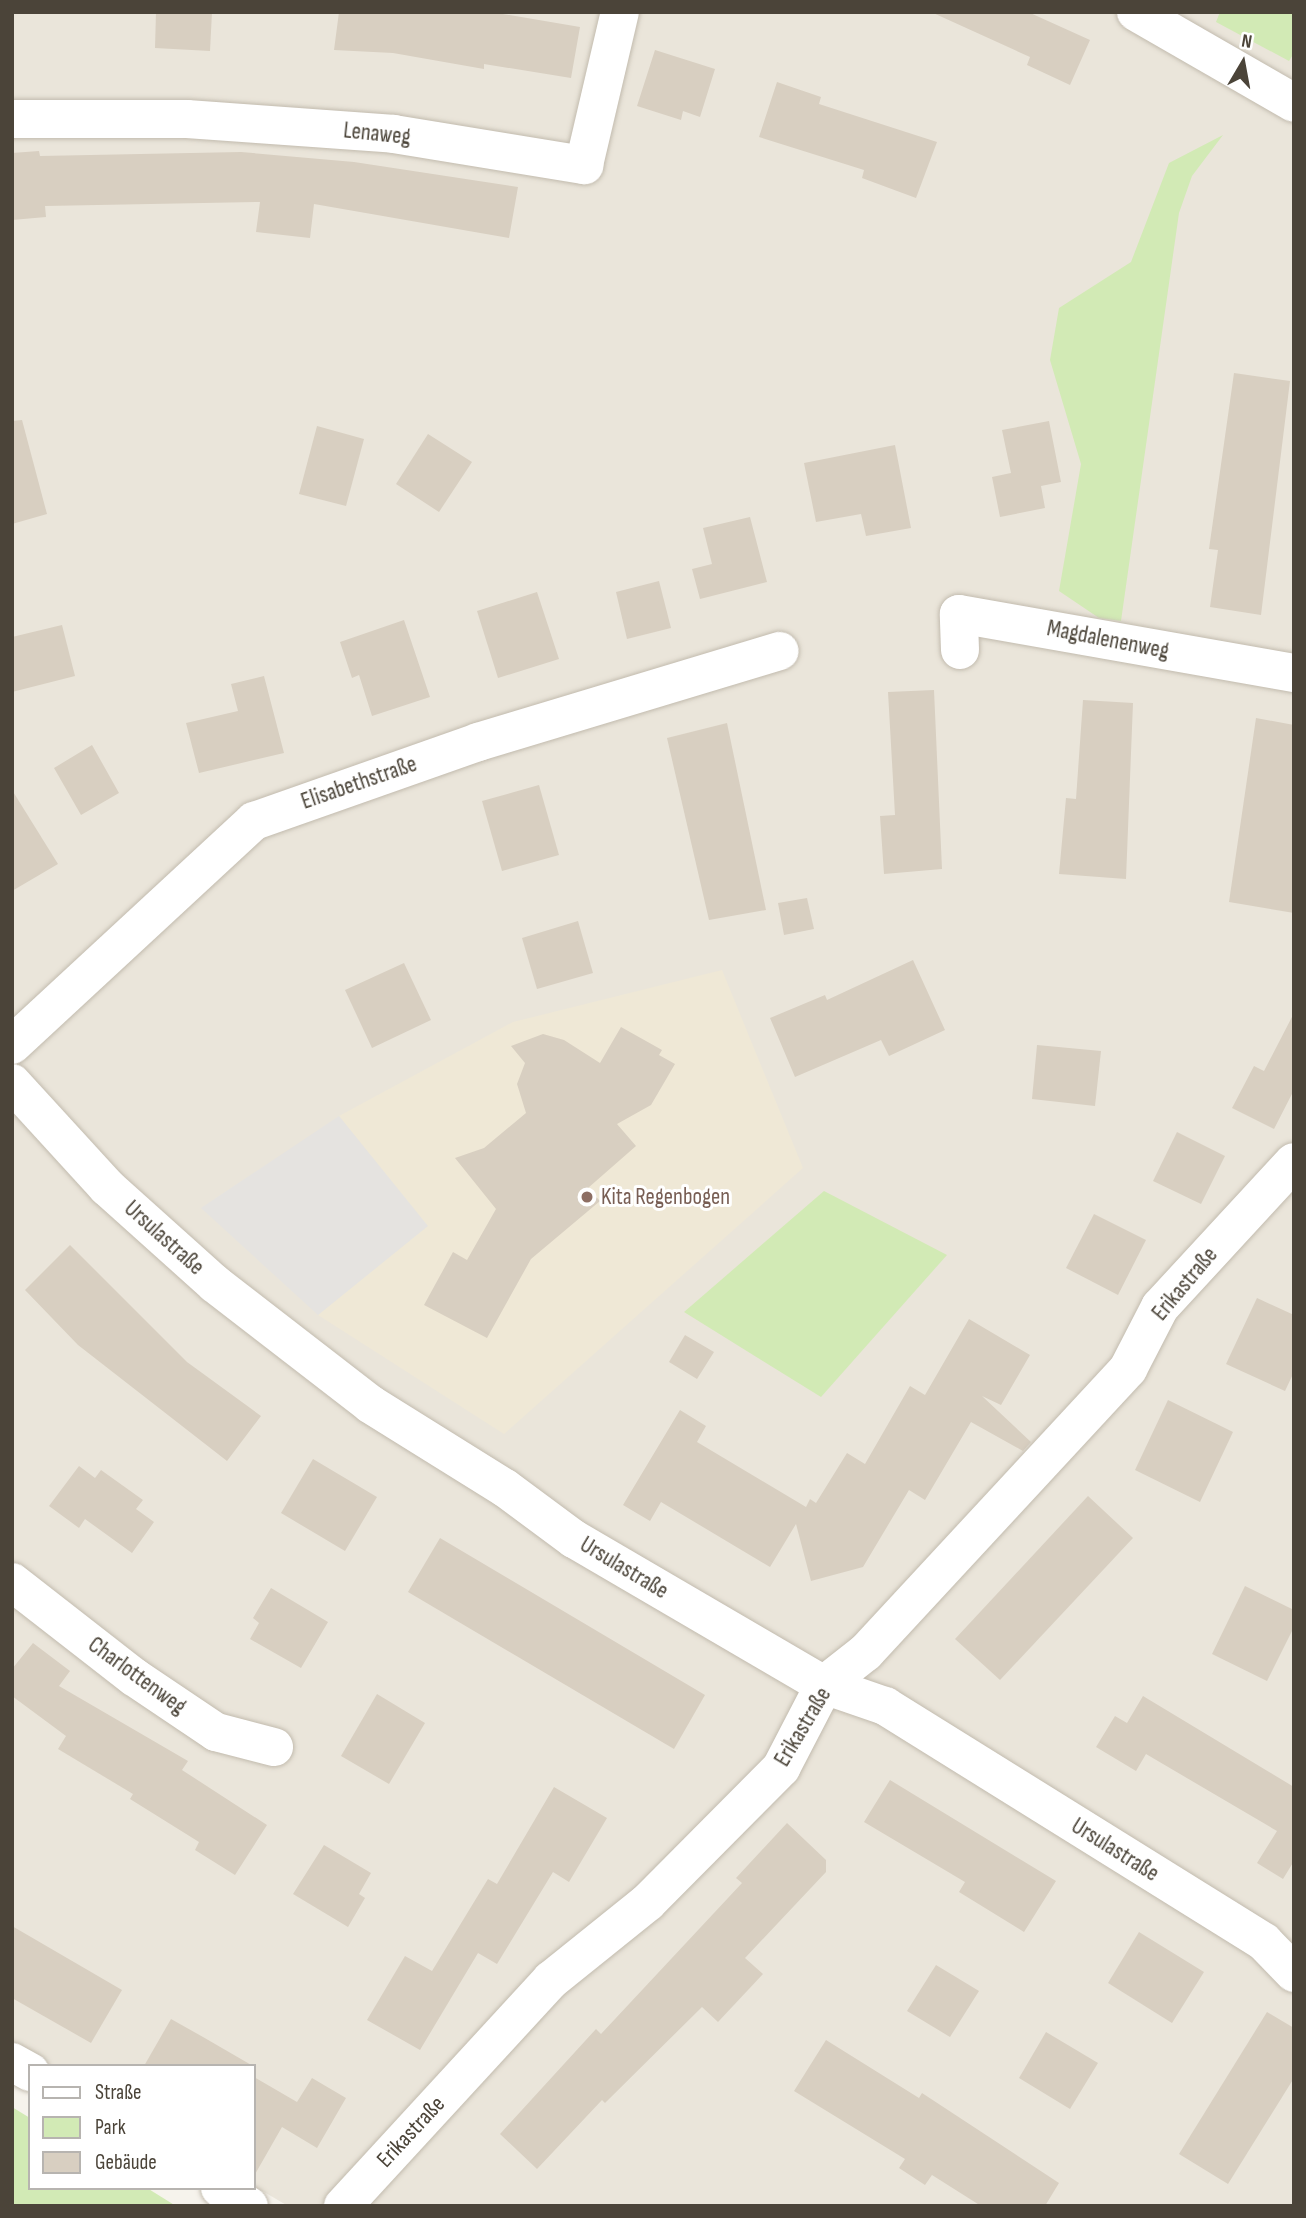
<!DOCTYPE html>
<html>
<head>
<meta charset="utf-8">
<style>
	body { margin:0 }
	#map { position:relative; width:1306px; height:2218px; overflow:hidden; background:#f6f3ec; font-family:"Sofia Sans Condensed",sans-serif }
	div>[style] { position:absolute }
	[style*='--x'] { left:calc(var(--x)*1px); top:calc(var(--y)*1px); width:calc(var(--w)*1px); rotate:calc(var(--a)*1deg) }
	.residential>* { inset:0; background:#eae5da }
	.education>* { inset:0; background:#efe8d6 }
	.green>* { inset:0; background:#d2eab5 }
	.parking>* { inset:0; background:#e5e3e0 }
	.building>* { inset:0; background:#d8cfc1 }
	.roads { filter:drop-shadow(0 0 2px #c2bbae) drop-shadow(0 0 2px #c2bbae) }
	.minor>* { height:38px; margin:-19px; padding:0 19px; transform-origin:19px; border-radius:19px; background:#fff }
	.dots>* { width:19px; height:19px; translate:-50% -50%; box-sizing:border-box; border:4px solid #fff; border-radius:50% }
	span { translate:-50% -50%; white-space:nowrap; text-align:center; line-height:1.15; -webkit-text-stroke:6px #fff; paint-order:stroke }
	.street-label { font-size:23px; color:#4b4439 }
	.education-label { font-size:23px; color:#785e54 }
	.left { translate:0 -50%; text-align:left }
	.frame { position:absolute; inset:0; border:14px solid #4b4439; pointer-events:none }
	.legend { position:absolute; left:28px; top:2064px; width:228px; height:126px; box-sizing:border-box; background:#fff; border:2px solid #b7b4b0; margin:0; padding:9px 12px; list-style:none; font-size:21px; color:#4b4439 }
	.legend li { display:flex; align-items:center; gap:14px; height:35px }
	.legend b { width:35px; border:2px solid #b7b4b0 }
	.north { position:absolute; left:1208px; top:28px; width:70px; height:70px; -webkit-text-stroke:5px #fff; paint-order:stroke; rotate:10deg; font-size:19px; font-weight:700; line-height:28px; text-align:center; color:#4b4439 }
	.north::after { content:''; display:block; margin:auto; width:24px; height:32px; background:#4b4439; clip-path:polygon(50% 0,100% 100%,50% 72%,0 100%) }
</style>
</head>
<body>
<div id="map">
	<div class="residential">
		<div style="clip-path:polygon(12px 12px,1294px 12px,1294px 2206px,288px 2206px,254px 2186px,254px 2066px,49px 2066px,12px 2044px)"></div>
	</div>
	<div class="education">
		<div style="clip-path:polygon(722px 970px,803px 1168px,504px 1434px,318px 1315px,427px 1226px,339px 1116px,513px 1022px)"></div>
	</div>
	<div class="green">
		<div style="clip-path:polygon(1220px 12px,1294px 12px,1294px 53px,1289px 61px,1216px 22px)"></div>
		<div style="clip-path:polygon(1223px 135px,1192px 176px,1179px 213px,1121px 621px,1099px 618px,1059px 591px,1081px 464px,1050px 360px,1059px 308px,1131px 262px,1169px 163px)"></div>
		<div style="clip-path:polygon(824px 1191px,947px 1255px,821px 1397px,684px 1312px)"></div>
		<div style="clip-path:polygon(12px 2107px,30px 2118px,30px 2188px,147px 2188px,176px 2206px,12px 2206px)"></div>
	</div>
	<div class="parking">
		<div style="clip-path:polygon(339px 1116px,428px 1226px,318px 1315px,201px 1208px)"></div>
	</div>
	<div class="building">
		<div style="clip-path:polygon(156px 12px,212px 12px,210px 51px,155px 48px)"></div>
		<div style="clip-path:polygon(339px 12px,491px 12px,580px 27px,571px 78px,484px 64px,484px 69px,393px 53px,334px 50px)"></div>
		<div style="clip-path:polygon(931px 12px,1028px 12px,1090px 40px,1070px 85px,1027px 65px,1030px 57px)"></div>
		<div style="clip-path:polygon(655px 50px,715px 69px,700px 117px,683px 111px,681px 120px,637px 106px)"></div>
		<div style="clip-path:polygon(777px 82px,821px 97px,819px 104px,937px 142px,916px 198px,862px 178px,864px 170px,759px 137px)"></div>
		<div style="clip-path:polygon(39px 151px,40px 156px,241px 152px,354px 162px,518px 187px,509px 238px,314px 204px,310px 238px,256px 232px,260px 202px,45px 206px,46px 217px,12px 220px,12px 153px)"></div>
		<div style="clip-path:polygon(1234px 373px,1290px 381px,1261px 615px,1210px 607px,1218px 550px,1209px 549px)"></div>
		<div style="clip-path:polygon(22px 420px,47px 514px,12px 524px,12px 421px)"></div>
		<div style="clip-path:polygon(1049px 421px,1061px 482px,1041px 486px,1045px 508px,1000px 517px,992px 477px,1011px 473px,1002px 430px)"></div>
		<div style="clip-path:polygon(317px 426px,364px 439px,346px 506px,299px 494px)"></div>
		<div style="clip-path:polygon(428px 434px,472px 462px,439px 512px,396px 484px)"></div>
		<div style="clip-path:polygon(895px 445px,911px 528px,866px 536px,861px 514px,816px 522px,804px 463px)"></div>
		<div style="clip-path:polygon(750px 517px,767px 582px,700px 599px,692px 569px,712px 564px,703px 528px)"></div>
		<div style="clip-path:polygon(659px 581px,671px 628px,627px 639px,616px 592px)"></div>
		<div style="clip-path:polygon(537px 592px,559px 659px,498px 678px,477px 611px)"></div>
		<div style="clip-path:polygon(404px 620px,430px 697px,372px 716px,359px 675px,352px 678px,340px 642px)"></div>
		<div style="clip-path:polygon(62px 625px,75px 676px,12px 692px,12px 637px)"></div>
		<div style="clip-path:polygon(264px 676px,284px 753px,199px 773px,186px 723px,238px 711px,231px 684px)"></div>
		<div style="clip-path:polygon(934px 690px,942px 869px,884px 874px,880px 816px,895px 815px,888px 692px)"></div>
		<div style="clip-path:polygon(1083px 700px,1133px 703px,1126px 879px,1059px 874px,1066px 798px,1076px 799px)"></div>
		<div style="clip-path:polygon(1256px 718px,1294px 725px,1294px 913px,1229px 902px)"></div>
		<div style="clip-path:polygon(727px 723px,766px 910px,709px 920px,667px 738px)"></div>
		<div style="clip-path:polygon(92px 745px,119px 793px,81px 815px,54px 768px)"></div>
		<div style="clip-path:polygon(539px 785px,559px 855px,502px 871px,482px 801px)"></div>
		<div style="clip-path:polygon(12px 790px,58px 864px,12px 891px)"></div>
		<div style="clip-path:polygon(807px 898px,814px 929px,784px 935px,778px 903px)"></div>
		<div style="clip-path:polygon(578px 921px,593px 973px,537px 989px,522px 938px)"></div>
		<div style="clip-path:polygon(913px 960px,945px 1030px,889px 1056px,881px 1040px,795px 1077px,770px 1018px,825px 995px,827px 1000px)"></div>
		<div style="clip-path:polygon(404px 963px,431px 1020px,372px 1048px,345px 990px)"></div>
		<div style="clip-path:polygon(1294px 1013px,1294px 1090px,1274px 1129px,1232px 1108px,1254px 1066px,1264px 1071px)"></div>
		<div style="clip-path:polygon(621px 1027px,662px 1050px,659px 1055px,675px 1064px,651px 1105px,617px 1124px,636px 1146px,588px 1188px,600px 1201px,531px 1259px,487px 1338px,424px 1305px,453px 1252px,467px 1260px,496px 1209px,455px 1158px,484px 1148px,526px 1113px,517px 1084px,525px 1063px,511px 1046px,543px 1034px,564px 1040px,600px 1063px)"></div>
		<div style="clip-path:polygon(1037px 1045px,1101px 1051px,1095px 1106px,1032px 1099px)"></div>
		<div style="clip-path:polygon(1177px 1132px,1225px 1156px,1201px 1204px,1153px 1181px)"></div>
		<div style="clip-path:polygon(1094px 1214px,1146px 1240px,1118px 1295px,1066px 1268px)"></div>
		<div style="clip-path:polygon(70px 1245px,187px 1362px,261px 1416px,227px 1461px,78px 1345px,25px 1290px)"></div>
		<div style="clip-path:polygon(1257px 1298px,1294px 1315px,1294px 1372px,1285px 1391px,1226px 1364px)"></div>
		<div style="clip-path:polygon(969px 1319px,1030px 1355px,1001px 1405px,982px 1396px,1031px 1442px,1023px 1451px,971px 1422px,925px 1500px,909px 1490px,863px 1567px,811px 1581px,796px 1524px,770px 1567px,661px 1502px,650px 1521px,623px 1505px,680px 1410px,706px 1426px,697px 1442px,806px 1507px,810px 1499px,816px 1503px,847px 1453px,865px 1464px,910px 1386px,925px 1395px)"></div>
		<div style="clip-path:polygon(685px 1335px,714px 1352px,697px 1379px,669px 1362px)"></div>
		<div style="clip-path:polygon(1168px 1400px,1233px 1432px,1200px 1502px,1135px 1470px)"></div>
		<div style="clip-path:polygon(313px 1459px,377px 1497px,345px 1551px,281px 1513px)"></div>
		<div style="clip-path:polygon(79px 1466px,95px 1478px,101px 1470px,143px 1500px,136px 1509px,154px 1522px,132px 1553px,85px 1519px,79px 1528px,49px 1506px)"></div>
		<div style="clip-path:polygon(1088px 1496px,1133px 1538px,1000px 1680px,955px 1639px)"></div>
		<div style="clip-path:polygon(440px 1538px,705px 1695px,674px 1749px,408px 1592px)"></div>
		<div style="clip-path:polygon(1245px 1586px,1294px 1610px,1294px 1627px,1267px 1681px,1212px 1654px)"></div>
		<div style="clip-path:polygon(271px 1588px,328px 1622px,301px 1668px,250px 1639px,259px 1623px,253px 1618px)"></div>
		<div style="clip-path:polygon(33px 1643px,70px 1671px,59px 1686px,188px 1761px,182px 1770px,267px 1825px,235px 1875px,195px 1850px,199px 1842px,130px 1799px,133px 1794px,58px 1749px,66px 1736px,12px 1696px,12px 1669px)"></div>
		<div style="clip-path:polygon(377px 1694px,425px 1723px,389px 1784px,341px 1756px)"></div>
		<div style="clip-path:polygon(1143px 1696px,1294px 1787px,1294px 1861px,1283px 1879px,1257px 1863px,1277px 1831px,1146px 1754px,1136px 1771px,1096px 1747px,1115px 1716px,1127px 1723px)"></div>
		<div style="clip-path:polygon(890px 1780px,1056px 1881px,1024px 1932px,959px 1892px,965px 1882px,864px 1822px)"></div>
		<div style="clip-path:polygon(554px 1787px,607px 1818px,569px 1882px,553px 1872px,497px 1964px,478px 1953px,420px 2050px,367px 2020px,405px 1956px,432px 1971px,488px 1879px,497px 1884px)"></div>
		<div style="clip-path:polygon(787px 1823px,826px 1860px,826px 1872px,745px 1958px,763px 1974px,718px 2022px,702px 2007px,605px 2103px,602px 2100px,537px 2169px,500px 2134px,596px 2029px,601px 2034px,742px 1883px,736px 1878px)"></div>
		<div style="clip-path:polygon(324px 1845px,371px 1873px,359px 1894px,365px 1898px,348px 1927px,293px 1894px)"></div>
		<div style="clip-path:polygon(12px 1926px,122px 1990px,91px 2043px,12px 1998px)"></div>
		<div style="clip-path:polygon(1139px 1932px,1204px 1972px,1172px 2023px,1108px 1983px)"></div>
		<div style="clip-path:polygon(936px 1965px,979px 1991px,950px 2037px,907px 2011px)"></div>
		<div style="clip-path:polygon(1267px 2012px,1294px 2028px,1294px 2078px,1228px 2184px,1179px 2154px)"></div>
		<div style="clip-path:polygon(171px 2019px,203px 2037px,253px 2066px,144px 2066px)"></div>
		<div style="clip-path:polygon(1046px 2032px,1098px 2063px,1070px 2109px,1019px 2078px)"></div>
		<div style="clip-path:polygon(826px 2040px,919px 2098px,922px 2093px,1059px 2183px,1045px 2206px,981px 2206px,932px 2175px,925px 2185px,899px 2168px,905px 2159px,794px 2091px)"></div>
		<div style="clip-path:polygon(254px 2077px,297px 2102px,312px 2078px,346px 2098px,317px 2148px,282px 2127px,254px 2176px)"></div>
	</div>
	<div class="roads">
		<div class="minor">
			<div style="--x:1136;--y:12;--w:182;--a:29.9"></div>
			<div style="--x:12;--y:119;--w:175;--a:0"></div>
			<div style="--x:187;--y:119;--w:208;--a:4.1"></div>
			<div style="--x:394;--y:134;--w:193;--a:9.3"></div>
			<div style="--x:584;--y:165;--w:157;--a:-76.8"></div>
			<div style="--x:960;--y:650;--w:36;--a:-92"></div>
			<div style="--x:959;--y:614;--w:340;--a:10"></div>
			<div style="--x:12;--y:1045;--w:330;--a:-42.8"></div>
			<div style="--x:254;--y:821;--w:238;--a:-19.4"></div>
			<div style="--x:478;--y:742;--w:315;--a:-16.8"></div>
			<div style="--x:12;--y:1083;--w:141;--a:47.6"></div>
			<div style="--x:107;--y:1187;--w:145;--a:41.9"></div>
			<div style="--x:215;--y:1284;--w:196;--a:37.7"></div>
			<div style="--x:370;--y:1404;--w:159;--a:31.9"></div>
			<div style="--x:505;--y:1488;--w:86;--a:36.5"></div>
			<div style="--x:574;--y:1539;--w:290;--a:30.3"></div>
			<div style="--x:824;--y:1685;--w:65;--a:19"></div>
			<div style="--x:885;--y:1706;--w:446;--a:31.9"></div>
			<div style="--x:1264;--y:1942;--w:43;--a:45.9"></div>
			<div style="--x:12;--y:1582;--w:155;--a:37.9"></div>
			<div style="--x:134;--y:1677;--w:99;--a:33.9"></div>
			<div style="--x:216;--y:1732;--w:60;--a:14.5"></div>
			<div style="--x:12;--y:2062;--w:21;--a:29"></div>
			<div style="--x:220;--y:2188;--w:34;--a:32"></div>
			<div style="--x:343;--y:2206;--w:307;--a:-47.4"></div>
			<div style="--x:551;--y:1980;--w:124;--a:-38.8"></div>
			<div style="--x:648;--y:1902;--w:189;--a:-45.2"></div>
			<div style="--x:781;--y:1768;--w:93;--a:-62.6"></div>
			<div style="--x:824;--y:1685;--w:53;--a:-38.2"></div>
			<div style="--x:866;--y:1652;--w:386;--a:-47.2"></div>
			<div style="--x:1128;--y:1369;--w:70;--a:-62.7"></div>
			<div style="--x:1160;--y:1307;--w:197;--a:-47.3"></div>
		</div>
	</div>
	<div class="dots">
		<div style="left:587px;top:1197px;background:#8d6e63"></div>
	</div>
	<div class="street-label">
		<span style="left:377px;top:134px;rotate:6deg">Lenaweg</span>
		<span style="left:1108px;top:640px;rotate:11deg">Magdalenenweg</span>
		<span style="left:359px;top:783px;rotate:-19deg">Elisabethstraße</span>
		<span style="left:164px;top:1238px;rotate:42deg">Ursulastraße</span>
		<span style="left:1185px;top:1284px;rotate:-50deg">Erikastraße</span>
		<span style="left:624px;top:1568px;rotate:31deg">Ursulastraße</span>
		<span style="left:137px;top:1676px;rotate:36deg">Charlottenweg</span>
		<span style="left:803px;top:1727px;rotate:-59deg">Erikastraße</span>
		<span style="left:1115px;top:1850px;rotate:32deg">Ursulastraße</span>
		<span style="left:411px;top:2132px;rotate:-47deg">Erikastraße</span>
	</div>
	<div class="education-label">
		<span class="left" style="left:601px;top:1197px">Kita Regenbogen</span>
	</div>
	<div class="frame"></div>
	<ul class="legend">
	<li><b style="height:9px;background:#fff"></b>Straße</li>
	<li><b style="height:19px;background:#d2eab5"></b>Park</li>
	<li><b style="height:19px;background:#d8cfc1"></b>Gebäude</li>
	</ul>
	<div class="north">N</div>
</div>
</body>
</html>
